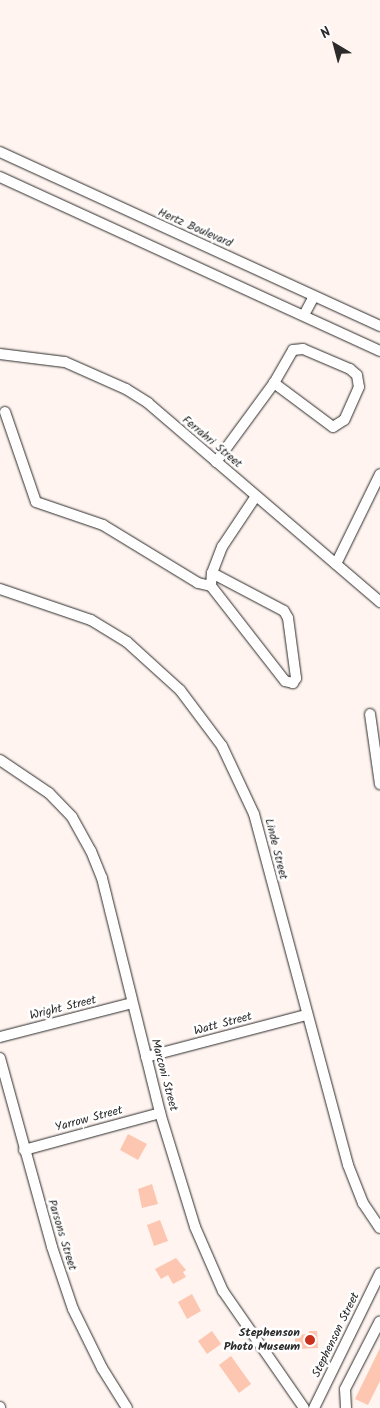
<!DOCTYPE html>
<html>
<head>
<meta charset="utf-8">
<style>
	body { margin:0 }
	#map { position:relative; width:380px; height:1408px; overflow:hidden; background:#fff4ef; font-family:Kalam,sans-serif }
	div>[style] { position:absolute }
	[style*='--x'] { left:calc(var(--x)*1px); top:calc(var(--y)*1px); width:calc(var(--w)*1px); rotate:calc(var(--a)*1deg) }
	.building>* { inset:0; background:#fdc6b0 }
	.roads { filter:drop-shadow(0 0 1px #2b2b2b) drop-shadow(0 0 1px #2b2b2b) }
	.minor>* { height:10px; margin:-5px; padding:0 5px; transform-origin:5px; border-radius:5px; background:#fff }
	.dots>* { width:14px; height:14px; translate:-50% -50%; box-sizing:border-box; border:2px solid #fff; border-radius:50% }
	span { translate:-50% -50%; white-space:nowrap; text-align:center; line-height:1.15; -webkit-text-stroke:5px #fff; paint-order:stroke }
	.street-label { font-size:12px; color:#2b2b2b }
	.poi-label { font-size:12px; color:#2b2b2b; font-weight:700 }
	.right { translate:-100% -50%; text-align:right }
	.north { position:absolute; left:310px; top:20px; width:50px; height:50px; -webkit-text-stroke:4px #fff; paint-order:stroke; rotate:323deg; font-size:14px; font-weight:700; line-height:20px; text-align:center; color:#2b2b2b }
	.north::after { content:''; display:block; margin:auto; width:18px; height:22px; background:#2b2b2b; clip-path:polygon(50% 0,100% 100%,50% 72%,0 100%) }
</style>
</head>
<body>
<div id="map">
	<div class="building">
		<div style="clip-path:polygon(128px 1134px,147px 1144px,138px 1160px,120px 1150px)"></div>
		<div style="clip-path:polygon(152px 1184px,158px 1204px,142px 1208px,138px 1189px)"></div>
		<div style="clip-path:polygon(160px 1220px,168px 1241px,154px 1246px,147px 1225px)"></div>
		<div style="clip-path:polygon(176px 1258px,186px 1270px,183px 1272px,186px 1277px,173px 1284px,168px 1275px,161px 1279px,155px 1269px)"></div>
		<div style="clip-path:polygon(192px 1294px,201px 1311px,187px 1319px,178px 1302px)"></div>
		<div style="clip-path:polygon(212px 1331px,221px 1344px,207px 1354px,198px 1341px)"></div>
		<div style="clip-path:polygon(309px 1331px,317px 1331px,318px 1348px,295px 1349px,295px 1335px,309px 1334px)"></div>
		<div style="clip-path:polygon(380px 1348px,380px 1381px,368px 1405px,355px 1399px)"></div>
		<div style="clip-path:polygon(231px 1356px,251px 1384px,239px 1393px,219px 1365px)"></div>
	</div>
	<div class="roads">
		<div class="minor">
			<div style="--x:0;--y:152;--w:418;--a:24.6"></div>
			<div style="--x:0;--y:177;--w:418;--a:24.6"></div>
			<div style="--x:304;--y:315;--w:21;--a:-62"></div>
			<div style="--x:0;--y:354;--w:65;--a:7"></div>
			<div style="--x:65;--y:362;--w:67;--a:23.9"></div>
			<div style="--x:126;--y:389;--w:26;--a:32"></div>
			<div style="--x:148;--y:403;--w:306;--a:40.6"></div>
			<div style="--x:5;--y:412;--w:95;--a:71"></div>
			<div style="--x:36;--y:502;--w:71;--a:18.9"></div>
			<div style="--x:103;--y:525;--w:111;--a:31.4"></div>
			<div style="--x:198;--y:583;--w:13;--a:13"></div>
			<div style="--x:216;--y:462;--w:98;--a:-53.7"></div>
			<div style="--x:274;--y:383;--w:38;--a:-60"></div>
			<div style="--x:293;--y:350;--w:10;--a:-6"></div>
			<div style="--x:303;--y:349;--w:51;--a:23.1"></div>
			<div style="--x:350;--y:369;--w:9;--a:41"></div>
			<div style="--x:357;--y:375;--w:12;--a:81"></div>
			<div style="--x:359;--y:387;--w:36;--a:114"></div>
			<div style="--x:344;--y:420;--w:13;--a:148"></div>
			<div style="--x:333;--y:427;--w:74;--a:-143.3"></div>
			<div style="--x:336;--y:564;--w:100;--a:-63.9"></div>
			<div style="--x:212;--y:573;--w:81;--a:27.8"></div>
			<div style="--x:284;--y:611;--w:8;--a:60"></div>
			<div style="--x:288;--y:618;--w:61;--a:82.4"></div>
			<div style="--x:296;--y:678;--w:6;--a:121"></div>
			<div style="--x:293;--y:683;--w:8;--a:-166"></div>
			<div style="--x:285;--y:681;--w:120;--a:-127.9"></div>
			<div style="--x:211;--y:586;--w:13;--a:-86"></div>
			<div style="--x:212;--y:573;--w:28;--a:-69"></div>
			<div style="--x:222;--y:547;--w:61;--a:-56.3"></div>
			<div style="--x:0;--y:589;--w:96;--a:18.8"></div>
			<div style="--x:91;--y:620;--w:42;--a:31.4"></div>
			<div style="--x:127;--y:642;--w:72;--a:42.2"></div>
			<div style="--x:180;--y:690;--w:70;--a:53.1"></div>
			<div style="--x:222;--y:746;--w:75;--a:64.8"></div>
			<div style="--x:254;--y:814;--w:363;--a:75"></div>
			<div style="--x:348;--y:1165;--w:41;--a:68.5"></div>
			<div style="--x:363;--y:1203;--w:30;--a:56"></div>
			<div style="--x:370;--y:714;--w:71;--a:81.9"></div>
			<div style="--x:0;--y:760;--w:59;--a:34"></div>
			<div style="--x:49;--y:793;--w:33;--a:46"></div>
			<div style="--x:72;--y:817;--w:39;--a:61"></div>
			<div style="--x:91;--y:851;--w:29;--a:68"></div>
			<div style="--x:102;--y:878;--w:242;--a:76.1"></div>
			<div style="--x:160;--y:1113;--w:119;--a:72.9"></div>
			<div style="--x:195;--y:1227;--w:70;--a:66.4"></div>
			<div style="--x:223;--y:1291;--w:142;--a:55.3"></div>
			<div style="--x:0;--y:1037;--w:136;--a:-14.4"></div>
			<div style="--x:146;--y:1057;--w:165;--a:-14.7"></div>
			<div style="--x:0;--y:1058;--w:196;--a:74.6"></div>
			<div style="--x:52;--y:1247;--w:65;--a:71.3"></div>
			<div style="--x:73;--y:1309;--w:66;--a:63.8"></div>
			<div style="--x:102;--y:1368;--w:47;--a:58"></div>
			<div style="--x:24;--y:1150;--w:141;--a:-15.2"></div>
			<div style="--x:0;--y:1407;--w:1;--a:90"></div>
			<div style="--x:314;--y:1408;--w:150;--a:-63.9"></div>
			<div style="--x:346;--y:1408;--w:19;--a:-93"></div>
			<div style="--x:345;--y:1389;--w:76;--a:-62.8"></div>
		</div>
	</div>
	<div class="dots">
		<div style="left:310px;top:1340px;background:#c8321e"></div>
	</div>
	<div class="street-label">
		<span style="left:195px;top:228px;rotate:24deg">Hertz Boulevard</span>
		<span style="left:212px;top:442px;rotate:40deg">Ferrahri Street</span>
		<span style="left:276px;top:849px;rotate:76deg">Linde Street</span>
		<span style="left:63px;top:1008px;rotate:-14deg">Wright Street</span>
		<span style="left:223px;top:1024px;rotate:-15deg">Watt Street</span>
		<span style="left:164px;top:1075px;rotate:75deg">Marconi Street</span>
		<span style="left:89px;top:1119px;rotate:-15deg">Yarrow Street</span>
		<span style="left:62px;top:1235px;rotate:73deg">Parsons Street</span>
		<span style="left:336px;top:1335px;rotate:-64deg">Stephenson Street</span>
	</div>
	<div class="poi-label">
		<span class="right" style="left:300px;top:1340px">Stephenson<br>Photo Museum</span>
	</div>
	<div class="north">N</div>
</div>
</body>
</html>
